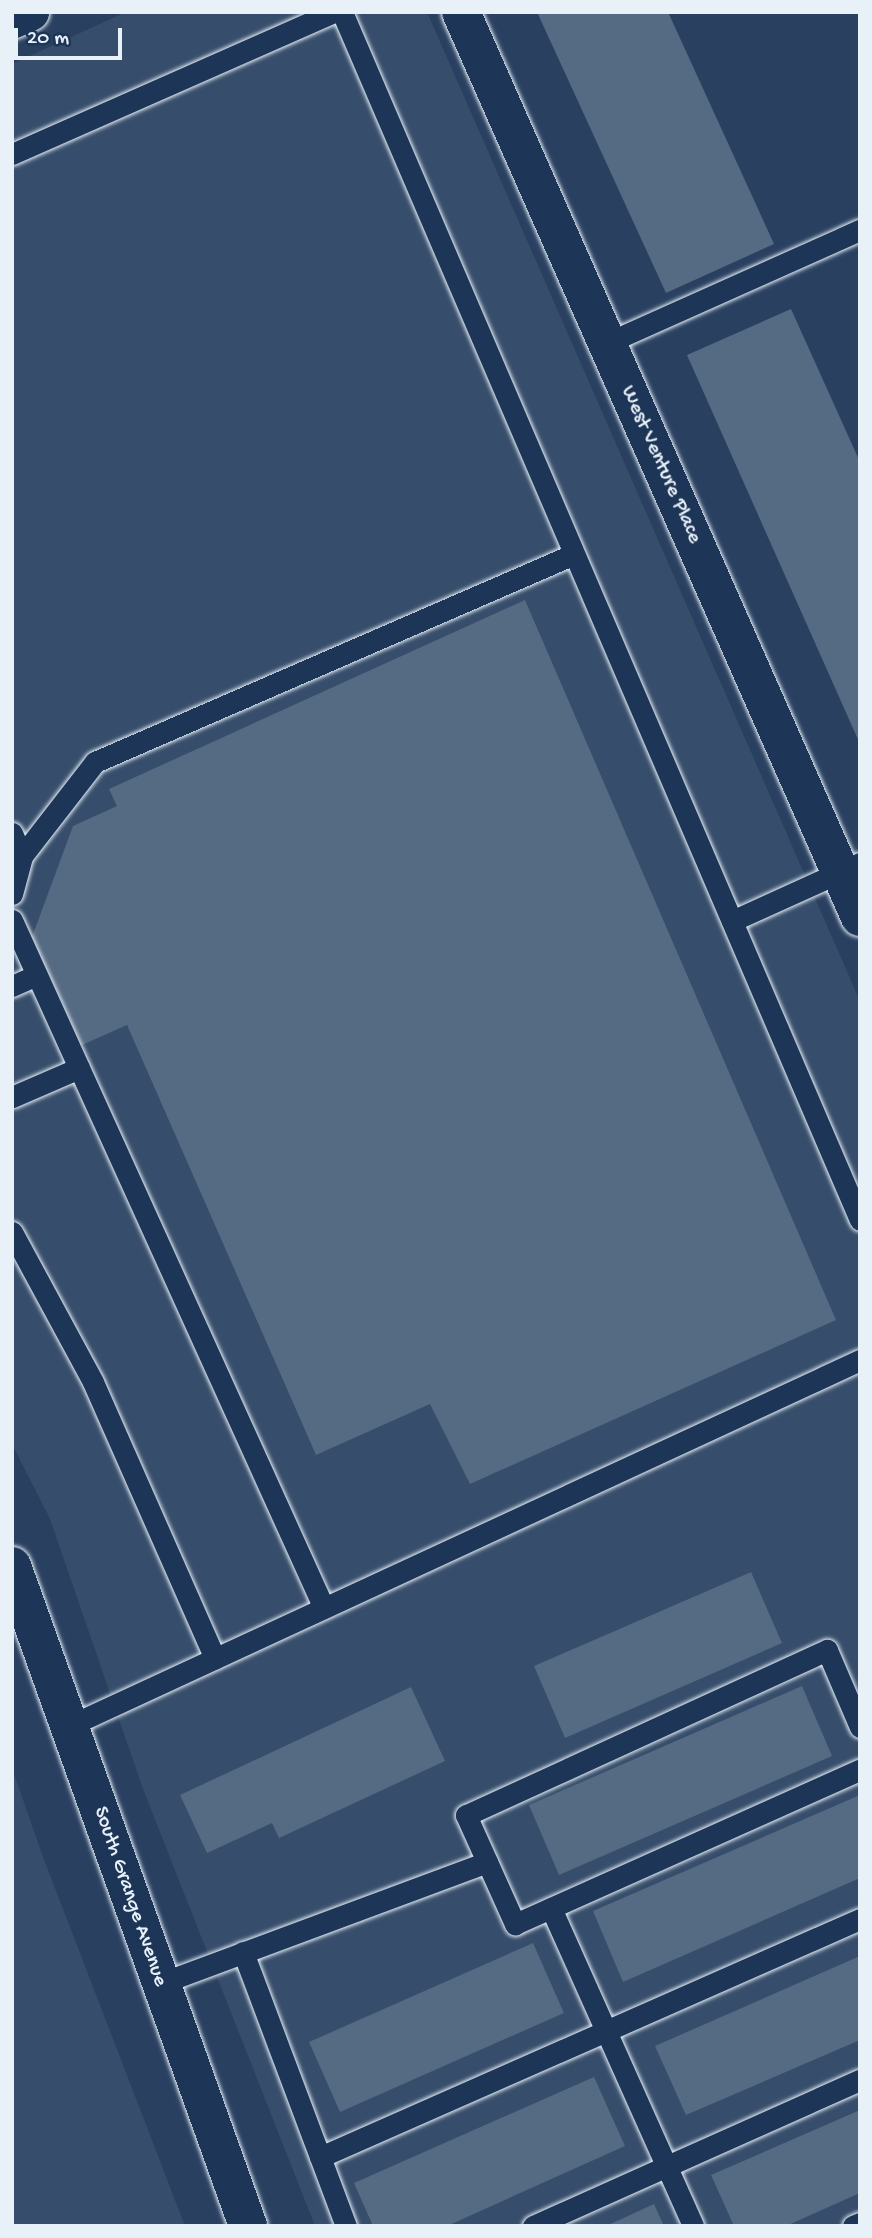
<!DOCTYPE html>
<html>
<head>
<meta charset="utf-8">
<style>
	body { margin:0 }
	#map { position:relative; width:872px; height:2238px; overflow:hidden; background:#294061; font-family:"Gochi Hand",sans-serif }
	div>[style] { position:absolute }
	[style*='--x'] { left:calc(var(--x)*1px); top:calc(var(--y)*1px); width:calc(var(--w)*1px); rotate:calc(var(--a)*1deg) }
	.built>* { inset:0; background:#364d6b }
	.building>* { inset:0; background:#556a83 }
	.roads { filter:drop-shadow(0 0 2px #e8f1f8) drop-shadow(0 0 2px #e8f1f8) }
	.service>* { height:21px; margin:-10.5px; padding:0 10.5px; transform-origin:10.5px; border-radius:10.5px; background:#1d3557 }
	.minor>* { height:38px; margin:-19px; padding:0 19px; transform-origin:19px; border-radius:19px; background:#1d3557 }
	.tertiary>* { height:38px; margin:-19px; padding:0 19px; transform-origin:19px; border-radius:19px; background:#1d3557 }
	span { translate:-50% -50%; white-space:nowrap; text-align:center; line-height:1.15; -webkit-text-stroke:6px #1d3557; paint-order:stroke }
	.street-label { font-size:21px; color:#e8f1f8 }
	.frame { position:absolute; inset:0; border:14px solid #e8f1f8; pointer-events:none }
	.scale { position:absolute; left:14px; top:28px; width:108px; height:32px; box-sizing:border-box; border:4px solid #e8f1f8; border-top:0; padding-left:9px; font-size:21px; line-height:24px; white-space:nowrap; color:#e8f1f8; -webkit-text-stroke:5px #1d3557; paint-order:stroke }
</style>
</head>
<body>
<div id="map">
	<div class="built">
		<div style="clip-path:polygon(126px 12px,427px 12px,860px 1001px,860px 2226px,315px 2226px,143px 1789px,50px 1519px,12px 1444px,12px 64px)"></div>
		<div style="clip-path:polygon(12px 1768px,43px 1857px,185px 2226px,12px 2226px)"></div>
	</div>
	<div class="building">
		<div style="clip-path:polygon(537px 12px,668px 12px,774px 244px,666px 293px)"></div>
		<div style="clip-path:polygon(791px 309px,860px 462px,860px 744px,687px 355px)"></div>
		<div style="clip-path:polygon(525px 600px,836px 1320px,470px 1484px,430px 1404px,316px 1455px,127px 1025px,82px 1045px,32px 937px,73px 826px,117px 806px,109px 789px)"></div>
		<div style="clip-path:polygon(751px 1572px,782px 1643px,565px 1738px,534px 1666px)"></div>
		<div style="clip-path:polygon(802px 1686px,832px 1756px,559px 1875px,529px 1805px)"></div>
		<div style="clip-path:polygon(411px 1687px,445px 1761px,279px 1838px,272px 1823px,207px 1853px,180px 1795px)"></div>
		<div style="clip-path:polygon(860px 1795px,860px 1878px,623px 1982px,593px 1911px)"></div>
		<div style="clip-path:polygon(533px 1943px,564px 2013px,340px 2112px,309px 2042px)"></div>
		<div style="clip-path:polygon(860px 1956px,860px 2040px,686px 2115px,655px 2046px)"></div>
		<div style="clip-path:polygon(594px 2077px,625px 2146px,447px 2226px,373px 2226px,354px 2183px)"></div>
		<div style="clip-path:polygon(860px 2110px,860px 2193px,786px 2226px,734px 2226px,711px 2175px)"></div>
		<div style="clip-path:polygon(654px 2204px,664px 2226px,606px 2226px)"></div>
	</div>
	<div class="roads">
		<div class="service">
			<div style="--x:342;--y:12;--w:1314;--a:66.79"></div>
			<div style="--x:12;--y:154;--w:352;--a:-23.8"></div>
			<div style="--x:607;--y:343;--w:277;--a:-24.1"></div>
			<div style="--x:12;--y:833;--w:25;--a:67"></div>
			<div style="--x:22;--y:856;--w:11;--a:153"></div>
			<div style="--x:12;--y:894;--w:39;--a:-75"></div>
			<div style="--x:22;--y:856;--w:119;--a:-52.2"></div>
			<div style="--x:95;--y:762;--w:522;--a:-23.47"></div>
			<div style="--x:12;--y:920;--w:755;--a:65.61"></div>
			<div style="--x:732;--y:921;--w:141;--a:-24.4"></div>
			<div style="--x:12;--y:986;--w:27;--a:-24"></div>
			<div style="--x:12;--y:1097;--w:73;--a:-23.4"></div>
			<div style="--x:12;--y:1232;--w:170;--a:61.6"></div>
			<div style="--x:93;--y:1382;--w:302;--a:66.2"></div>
			<div style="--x:69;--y:1726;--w:872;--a:-24.83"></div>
			<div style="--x:860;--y:1727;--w:84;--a:-113.2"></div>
			<div style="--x:827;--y:1650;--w:397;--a:155.4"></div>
			<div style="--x:466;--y:1815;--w:120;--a:65.8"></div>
			<div style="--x:515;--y:1924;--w:378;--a:-24.1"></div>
			<div style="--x:551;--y:1908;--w:348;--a:65.9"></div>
			<div style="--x:243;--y:1952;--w:293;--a:69.4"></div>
			<div style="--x:159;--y:1984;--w:350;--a:-20.4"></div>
			<div style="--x:320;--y:2157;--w:590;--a:-23.79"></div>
			<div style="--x:533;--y:2226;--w:358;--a:-24.1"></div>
			<div style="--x:853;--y:2226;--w:8;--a:-23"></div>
		</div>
		<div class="minor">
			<div style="--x:461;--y:12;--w:989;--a:66.21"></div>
			<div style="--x:12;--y:20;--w:20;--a:-24"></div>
		</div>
		<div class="tertiary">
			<div style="--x:12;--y:1566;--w:701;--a:70.32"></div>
		</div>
	</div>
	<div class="street-label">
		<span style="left:660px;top:465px;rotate:66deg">West Venture Place</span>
		<span style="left:129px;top:1897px;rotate:71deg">South Grange Avenue</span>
	</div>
	<div class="frame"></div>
	<div class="scale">20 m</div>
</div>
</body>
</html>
